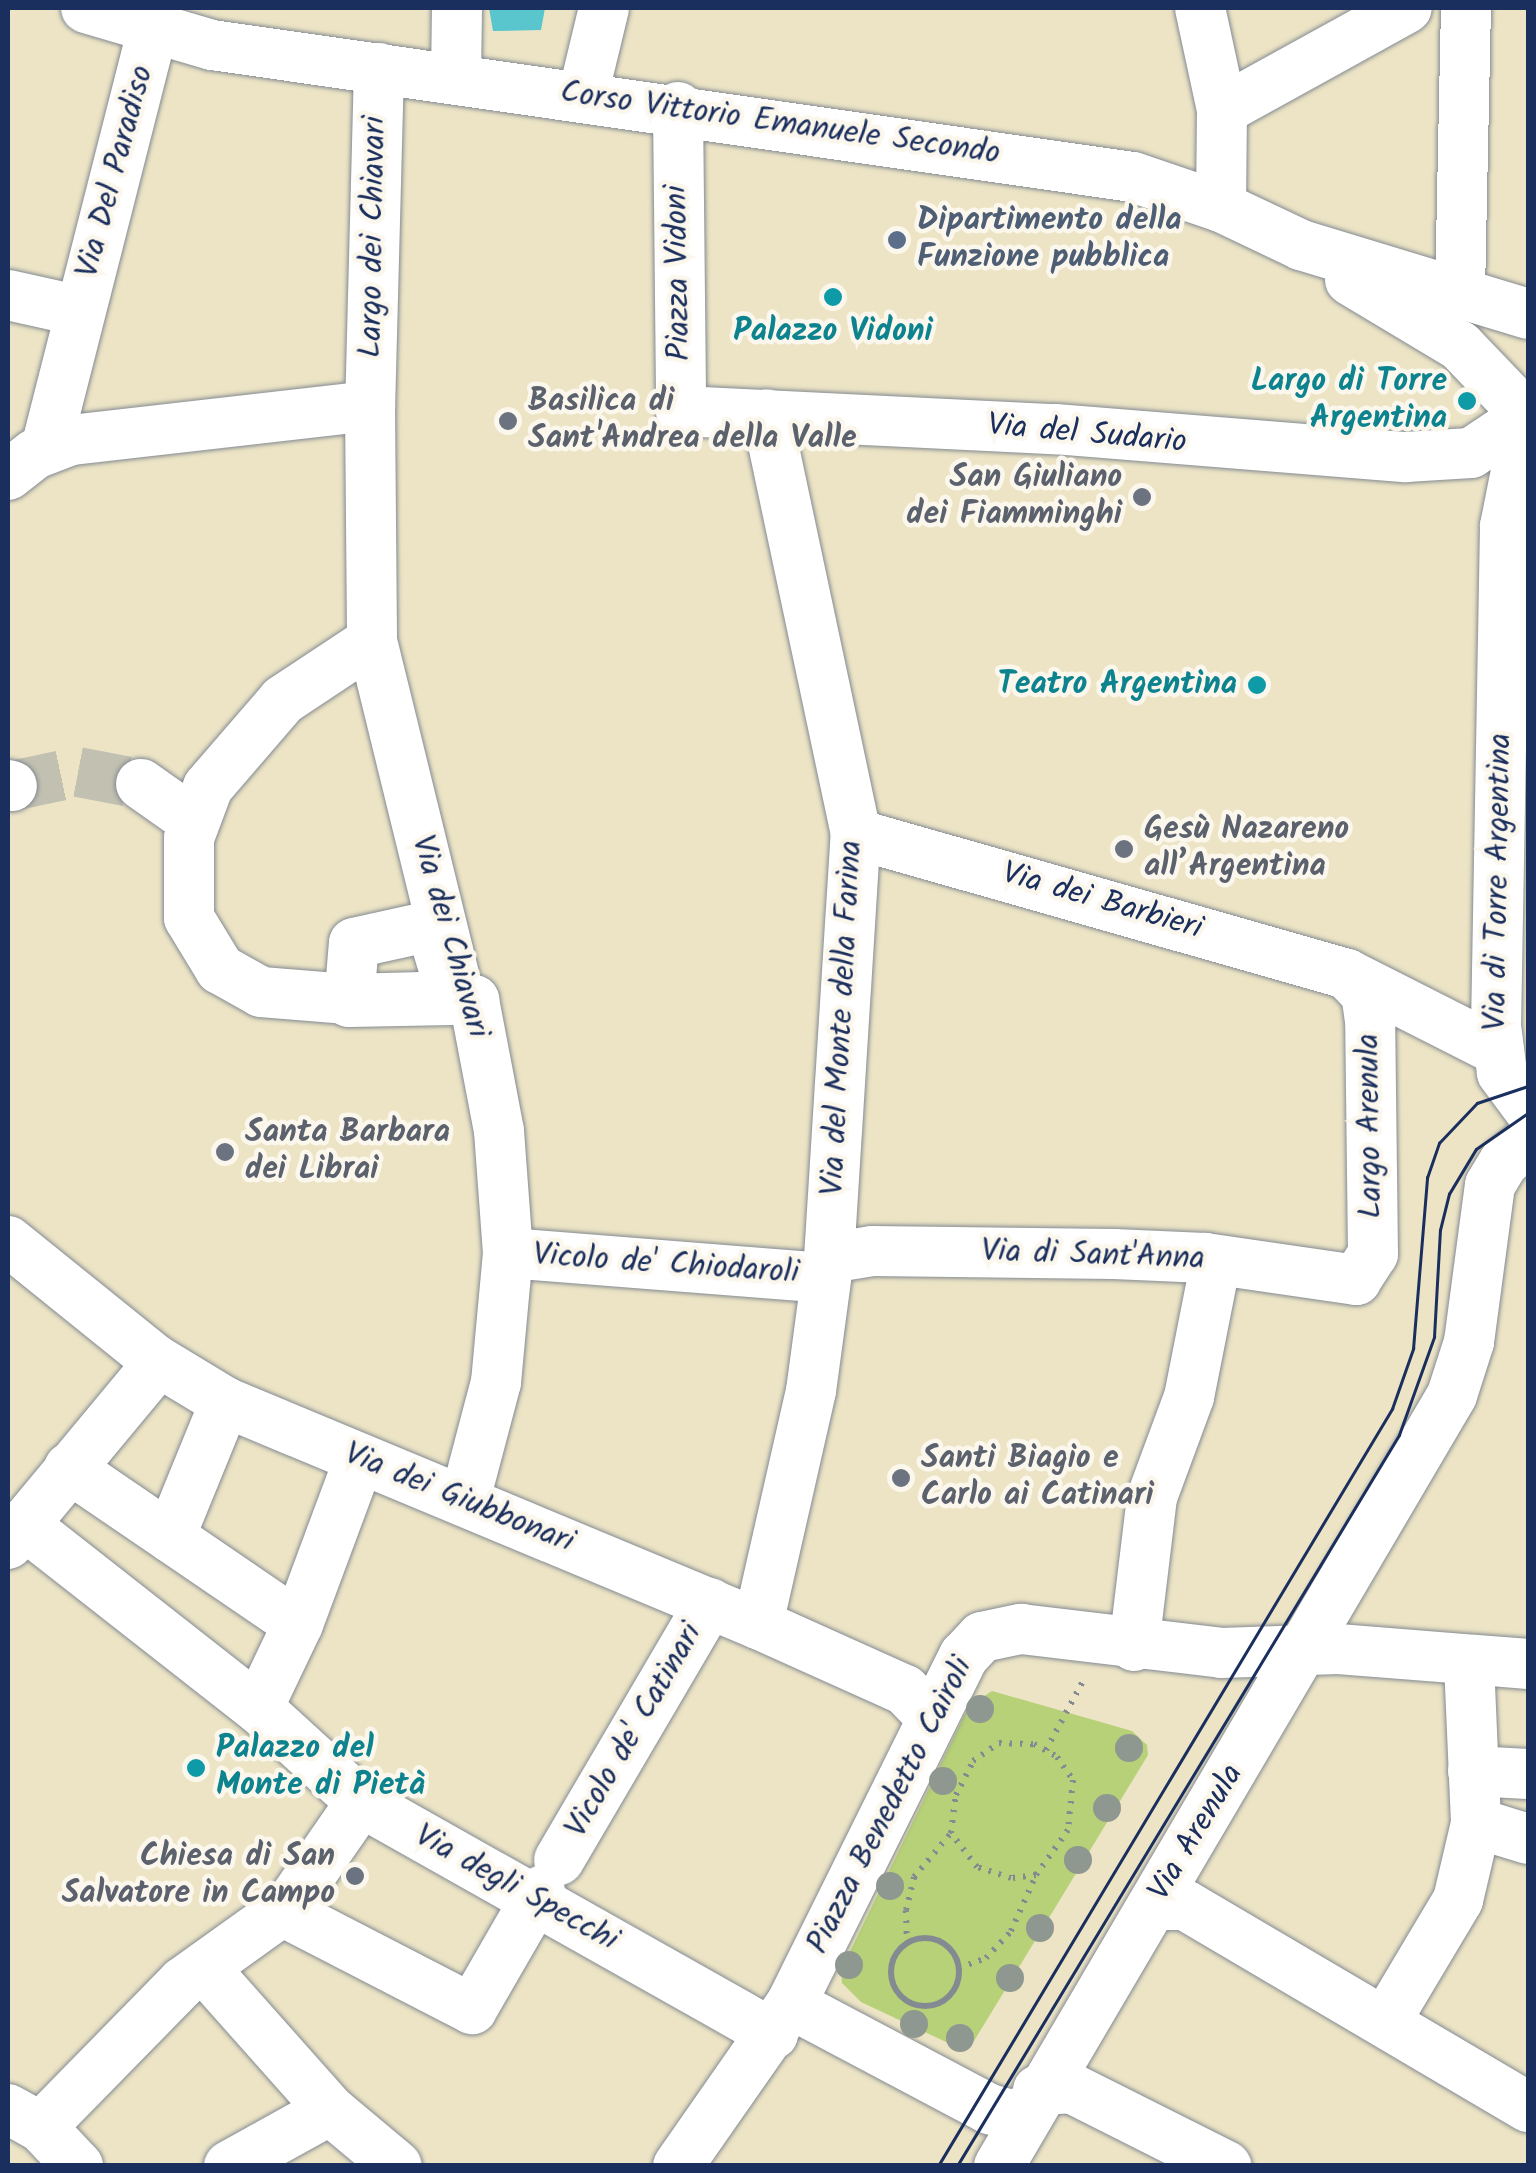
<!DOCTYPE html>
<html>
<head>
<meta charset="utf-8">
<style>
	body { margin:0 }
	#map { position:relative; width:1536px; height:2173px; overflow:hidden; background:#ece4c5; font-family:Kalam,sans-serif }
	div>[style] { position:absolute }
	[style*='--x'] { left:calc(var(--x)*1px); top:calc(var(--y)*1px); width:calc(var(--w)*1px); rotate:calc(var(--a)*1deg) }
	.green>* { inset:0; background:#b6d177 }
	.water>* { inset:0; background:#58c6cc }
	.minor-tunnel>* { height:50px; margin-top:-25px; transform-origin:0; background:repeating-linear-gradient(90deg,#c2c0b0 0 50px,transparent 0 75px) }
	.path>* { height:6px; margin-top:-3px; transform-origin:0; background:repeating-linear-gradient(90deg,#848a92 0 2.5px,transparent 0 10.5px) }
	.path>.ring { margin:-3px; padding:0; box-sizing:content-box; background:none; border:6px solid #848a92; border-radius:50% }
	.roads { filter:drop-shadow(0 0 2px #848a92) drop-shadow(0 0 2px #848a92) }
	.minor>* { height:50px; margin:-25px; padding:0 25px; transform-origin:25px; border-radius:25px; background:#fff }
	.tram>* { height:2.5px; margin:-1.25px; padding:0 1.25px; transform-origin:1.25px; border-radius:1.25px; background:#1b2f5e }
	.trees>* { width:28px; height:28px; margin:-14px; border-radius:50%; background:#8e9790 }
	.dots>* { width:28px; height:28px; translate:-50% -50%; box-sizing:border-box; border:5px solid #fbf7ec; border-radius:50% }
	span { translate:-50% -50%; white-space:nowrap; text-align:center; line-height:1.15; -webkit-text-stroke:9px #fbf7ec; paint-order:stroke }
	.street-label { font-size:32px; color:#1b2f5e }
	.service-label { font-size:32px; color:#4e5e75; font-weight:700 }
	.left { translate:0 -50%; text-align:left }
	.culture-label { font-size:32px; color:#0d838f; font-weight:700 }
	.right { translate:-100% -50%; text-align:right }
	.worship-label { font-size:32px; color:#5b616d; font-weight:700 }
	.frame { position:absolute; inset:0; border:10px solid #1b2f5e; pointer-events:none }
</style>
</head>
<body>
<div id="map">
	<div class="green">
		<div style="clip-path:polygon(992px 1691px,1132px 1731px,1147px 1745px,1148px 1755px,974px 2041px,961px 2049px,861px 2002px,842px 1983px,841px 1970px,969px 1706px)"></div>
	</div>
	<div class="water">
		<div style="clip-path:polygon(489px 8px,545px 8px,541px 30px,493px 31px)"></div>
	</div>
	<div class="minor-tunnel">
		<div style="--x:12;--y:786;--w:67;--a:-12"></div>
		<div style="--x:78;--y:772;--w:64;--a:10.8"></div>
	</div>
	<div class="path">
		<div style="--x:1046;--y:1750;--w:78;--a:-61.8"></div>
		<div class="ring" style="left:891px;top:1938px;width:62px;height:62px"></div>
		<div style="--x:907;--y:1944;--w:34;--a:-92"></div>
		<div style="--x:906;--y:1910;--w:34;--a:-76"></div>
		<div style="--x:914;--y:1877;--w:57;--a:-49.9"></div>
		<div style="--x:951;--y:1833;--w:38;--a:-83"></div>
		<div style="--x:956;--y:1795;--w:38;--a:-63"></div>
		<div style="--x:973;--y:1761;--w:32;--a:-35"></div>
		<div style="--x:999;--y:1743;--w:35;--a:2"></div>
		<div style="--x:1034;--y:1744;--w:26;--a:29"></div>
		<div style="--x:1057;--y:1757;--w:28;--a:55"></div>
		<div style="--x:1073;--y:1780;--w:50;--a:95.7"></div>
		<div style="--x:1068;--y:1830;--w:55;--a:125.4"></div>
		<div style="--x:1036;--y:1875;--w:25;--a:173"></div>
		<div style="--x:1011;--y:1878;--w:36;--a:-162"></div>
		<div style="--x:977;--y:1867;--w:43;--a:-127.4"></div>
		<div style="--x:959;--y:1968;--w:29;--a:-20"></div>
		<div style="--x:986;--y:1958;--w:37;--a:-47"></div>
		<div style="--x:1011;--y:1931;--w:61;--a:-65.9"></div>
	</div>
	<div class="roads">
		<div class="minor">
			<div style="--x:86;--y:8;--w:131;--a:16.4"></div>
			<div style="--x:212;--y:45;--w:930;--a:8.16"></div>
			<div style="--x:1133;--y:177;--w:93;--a:18.8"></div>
			<div style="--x:1221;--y:207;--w:89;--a:25.4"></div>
			<div style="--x:1301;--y:245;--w:237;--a:16.9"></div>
			<div style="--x:1200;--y:8;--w:104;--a:77.8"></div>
			<div style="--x:1222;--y:110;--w:97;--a:90.6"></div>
			<div style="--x:379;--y:68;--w:338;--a:91.5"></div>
			<div style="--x:370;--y:406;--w:235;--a:89.5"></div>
			<div style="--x:372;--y:641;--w:366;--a:76.2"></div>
			<div style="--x:459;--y:996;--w:16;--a:15"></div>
			<div style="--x:474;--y:1000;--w:133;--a:79.2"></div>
			<div style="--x:499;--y:1131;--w:122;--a:85.8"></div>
			<div style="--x:508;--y:1253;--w:130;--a:95.3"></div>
			<div style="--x:496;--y:1382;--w:121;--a:104.8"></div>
			<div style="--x:456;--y:78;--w:70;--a:-89.2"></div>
			<div style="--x:583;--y:95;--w:89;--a:-76.4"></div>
			<div style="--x:678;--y:107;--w:304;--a:89.4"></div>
			<div style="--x:681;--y:411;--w:374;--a:2.8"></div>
			<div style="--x:1055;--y:429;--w:352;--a:4.6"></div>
			<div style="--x:1406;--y:457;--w:65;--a:-3.5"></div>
			<div style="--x:1471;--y:453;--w:69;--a:-33.7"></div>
			<div style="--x:1222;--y:110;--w:211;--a:-28.9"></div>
			<div style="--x:1350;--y:280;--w:128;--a:31"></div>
			<div style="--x:1460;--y:346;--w:98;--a:46.2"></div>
			<div style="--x:1460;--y:292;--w:284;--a:-88.8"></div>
			<div style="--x:8;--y:295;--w:74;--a:12.5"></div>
			<div style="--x:1527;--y:416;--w:112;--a:101.3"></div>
			<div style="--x:1505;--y:526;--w:500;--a:91.03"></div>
			<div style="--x:1496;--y:1026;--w:47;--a:82.7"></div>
			<div style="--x:1502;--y:1073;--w:44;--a:53.4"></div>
			<div style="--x:46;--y:448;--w:429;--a:-75.7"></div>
			<div style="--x:8;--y:475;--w:34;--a:-38"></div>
			<div style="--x:35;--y:454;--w:39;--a:-21"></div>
			<div style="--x:71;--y:440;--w:301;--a:-6.5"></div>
			<div style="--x:372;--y:641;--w:107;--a:146.5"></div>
			<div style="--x:283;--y:700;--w:115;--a:130.8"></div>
			<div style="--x:208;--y:787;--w:54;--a:110.4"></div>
			<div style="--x:189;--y:838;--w:80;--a:90"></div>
			<div style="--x:189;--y:918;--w:60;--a:58.7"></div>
			<div style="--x:220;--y:969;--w:47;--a:29.3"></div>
			<div style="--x:261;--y:992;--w:87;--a:4.6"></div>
			<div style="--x:348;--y:999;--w:111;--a:-1.5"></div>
			<div style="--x:141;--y:784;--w:62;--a:35.2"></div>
			<div style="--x:8;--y:785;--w:4;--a:14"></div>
			<div style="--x:856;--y:834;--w:511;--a:15.91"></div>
			<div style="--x:1347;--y:974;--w:168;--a:26.9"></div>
			<div style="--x:431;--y:926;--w:77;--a:73.4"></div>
			<div style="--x:453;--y:1000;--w:104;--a:178.9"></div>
			<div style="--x:349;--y:1002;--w:59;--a:-85.2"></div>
			<div style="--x:354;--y:943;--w:79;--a:-12.4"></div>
			<div style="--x:8;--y:1241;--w:188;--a:38.9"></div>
			<div style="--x:154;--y:1359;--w:83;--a:31.2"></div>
			<div style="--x:225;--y:1402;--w:577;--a:22.61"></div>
			<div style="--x:758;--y:1624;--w:161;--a:24.2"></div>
			<div style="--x:905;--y:1690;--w:39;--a:46"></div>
			<div style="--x:508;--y:1253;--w:317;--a:4.5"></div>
			<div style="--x:829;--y:1258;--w:44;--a:-9.2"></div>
			<div style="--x:872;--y:1251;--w:242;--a:0.7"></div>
			<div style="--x:1114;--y:1254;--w:91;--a:2.5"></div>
			<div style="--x:1205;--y:1258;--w:153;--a:8.3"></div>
			<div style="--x:1356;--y:1280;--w:31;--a:-57"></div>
			<div style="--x:1373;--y:1254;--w:233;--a:-90.7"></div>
			<div style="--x:1370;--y:1021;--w:27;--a:-98"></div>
			<div style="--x:1366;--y:994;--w:28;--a:-134"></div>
			<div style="--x:69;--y:1468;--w:277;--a:34.3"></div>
			<div style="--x:298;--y:1624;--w:93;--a:115.5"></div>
			<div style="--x:23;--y:1524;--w:298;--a:38.1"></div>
			<div style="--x:258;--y:1708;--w:139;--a:42.4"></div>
			<div style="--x:361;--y:1802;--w:473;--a:29.4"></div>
			<div style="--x:170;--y:1537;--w:146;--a:-67.8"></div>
			<div style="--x:8;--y:1544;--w:236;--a:-50.3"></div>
			<div style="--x:298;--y:1624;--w:175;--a:-69.6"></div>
			<div style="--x:758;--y:1624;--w:239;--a:-77.2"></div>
			<div style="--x:811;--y:1391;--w:134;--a:-82.3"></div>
			<div style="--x:829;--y:1258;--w:425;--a:-86.4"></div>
			<div style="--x:856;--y:834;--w:429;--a:-102"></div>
			<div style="--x:1134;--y:1646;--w:150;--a:-83.1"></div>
			<div style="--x:1152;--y:1497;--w:107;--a:-69.7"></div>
			<div style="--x:1189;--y:1397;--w:123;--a:-78.8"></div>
			<div style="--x:1213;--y:1276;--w:20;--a:-114"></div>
			<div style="--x:1473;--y:1771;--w:55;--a:3.1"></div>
			<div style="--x:1476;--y:1823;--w:54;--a:17.1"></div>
			<div style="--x:559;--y:1860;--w:298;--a:-59.6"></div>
			<div style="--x:1154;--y:1905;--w:31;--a:0"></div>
			<div style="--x:1185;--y:1905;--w:398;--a:30.5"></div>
			<div style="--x:282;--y:1911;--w:214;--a:27.3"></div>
			<div style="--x:472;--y:2009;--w:136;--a:-60"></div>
			<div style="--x:204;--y:1968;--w:190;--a:48.4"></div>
			<div style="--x:330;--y:2110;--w:87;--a:39.9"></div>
			<div style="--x:791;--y:2004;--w:224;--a:27.9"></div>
			<div style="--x:989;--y:2109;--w:23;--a:15"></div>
			<div style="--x:1011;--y:2115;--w:18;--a:-16"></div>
			<div style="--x:1387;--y:2019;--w:139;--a:-59.2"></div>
			<div style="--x:1458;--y:1900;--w:79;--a:-76.8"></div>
			<div style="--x:1476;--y:1823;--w:162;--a:-92.5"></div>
			<div style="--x:1038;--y:2090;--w:33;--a:-3"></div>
			<div style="--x:1071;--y:2088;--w:174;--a:26.7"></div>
			<div style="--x:8;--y:2109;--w:38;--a:29"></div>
			<div style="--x:41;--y:2127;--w:54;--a:46.5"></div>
			<div style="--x:41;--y:2127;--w:203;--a:-45.6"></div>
			<div style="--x:183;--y:1982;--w:130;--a:-35.6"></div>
			<div style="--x:289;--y:1906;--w:126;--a:-55.3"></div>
			<div style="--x:229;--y:2166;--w:115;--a:-29"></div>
			<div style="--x:678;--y:2166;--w:198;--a:-55.1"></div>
			<div style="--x:791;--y:2004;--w:389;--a:-63.6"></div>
			<div style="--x:964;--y:1656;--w:26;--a:-47"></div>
			<div style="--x:982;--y:1637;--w:40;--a:-12"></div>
			<div style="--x:1021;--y:1629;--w:201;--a:6.8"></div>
			<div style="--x:1221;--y:1653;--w:117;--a:-2"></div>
			<div style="--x:1338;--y:1649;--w:191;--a:4.5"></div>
			<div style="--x:999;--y:2166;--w:894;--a:-59.56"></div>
			<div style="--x:1452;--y:1395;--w:56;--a:-72.2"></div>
			<div style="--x:1469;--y:1342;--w:158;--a:-82.4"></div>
			<div style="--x:1490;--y:1185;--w:27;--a:-59"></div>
			<div style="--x:1504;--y:1162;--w:31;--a:-40"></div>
		</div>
	</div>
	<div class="tram">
		<div style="--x:938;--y:2166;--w:883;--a:-59.05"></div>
		<div style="--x:1392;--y:1409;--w:64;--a:-70.7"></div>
		<div style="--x:1413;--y:1349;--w:172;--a:-85.3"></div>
		<div style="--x:1427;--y:1178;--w:37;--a:-71"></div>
		<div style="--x:1439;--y:1143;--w:55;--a:-46.5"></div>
		<div style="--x:1477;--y:1103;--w:54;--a:-18.4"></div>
		<div style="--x:957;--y:2166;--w:854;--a:-58.84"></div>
		<div style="--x:1399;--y:1435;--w:104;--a:-70.3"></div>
		<div style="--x:1434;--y:1337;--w:107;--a:-86.8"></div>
		<div style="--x:1440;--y:1230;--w:37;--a:-76"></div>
		<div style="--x:1449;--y:1194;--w:52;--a:-59"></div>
		<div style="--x:1476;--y:1149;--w:63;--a:-34.7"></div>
	</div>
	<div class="trees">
		<div style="left:980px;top:1709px"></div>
		<div style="left:1129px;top:1748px"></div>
		<div style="left:943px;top:1781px"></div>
		<div style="left:1107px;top:1808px"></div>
		<div style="left:1078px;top:1860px"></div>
		<div style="left:890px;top:1886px"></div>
		<div style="left:1040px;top:1928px"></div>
		<div style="left:849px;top:1965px"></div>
		<div style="left:1010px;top:1978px"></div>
		<div style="left:914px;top:2024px"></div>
		<div style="left:960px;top:2038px"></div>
	</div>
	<div class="dots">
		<div style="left:897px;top:240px;background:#5c6f8a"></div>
		<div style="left:833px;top:297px;background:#0f9aa8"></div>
		<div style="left:1467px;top:401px;background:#0f9aa8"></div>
		<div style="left:508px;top:421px;background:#6b7280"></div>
		<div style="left:1142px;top:497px;background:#6b7280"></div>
		<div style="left:1257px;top:685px;background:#0f9aa8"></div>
		<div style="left:1124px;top:849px;background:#6b7280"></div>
		<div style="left:225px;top:1152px;background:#6b7280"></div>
		<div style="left:901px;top:1478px;background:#6b7280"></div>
		<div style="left:196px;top:1768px;background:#0f9aa8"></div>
		<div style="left:355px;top:1876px;background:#6b7280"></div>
	</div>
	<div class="street-label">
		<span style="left:780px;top:124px;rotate:8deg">Corso Vittorio Emanuele Secondo</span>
		<span style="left:116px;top:172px;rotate:-75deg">Via Del Paradiso</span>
		<span style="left:374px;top:237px;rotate:-89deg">Largo dei Chiavari</span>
		<span style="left:679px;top:273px;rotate:-91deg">Piazza Vidoni</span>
		<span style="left:1087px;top:435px;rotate:5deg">Via del Sudario</span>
		<span style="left:1499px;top:882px;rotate:-89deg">Via di Torre Argentina</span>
		<span style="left:1102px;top:902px;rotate:16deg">Via dei Barbieri</span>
		<span style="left:449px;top:937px;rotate:74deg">Via dei Chiavari</span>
		<span style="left:843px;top:1018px;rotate:-87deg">Via del Monte della Farina</span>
		<span style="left:1371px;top:1126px;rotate:-91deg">Largo Arenula</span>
		<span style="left:1093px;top:1256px;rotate:2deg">Via di Sant'Anna</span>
		<span style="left:666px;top:1265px;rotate:4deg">Vicolo de' Chiodaroli</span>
		<span style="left:459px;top:1499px;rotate:22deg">Via dei Giubbonari</span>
		<span style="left:635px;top:1731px;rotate:-60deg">Vicolo de' Catinari</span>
		<span style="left:891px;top:1806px;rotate:-63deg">Piazza Benedetto Cairoli</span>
		<span style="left:1197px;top:1833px;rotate:-59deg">Via Arenula</span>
		<span style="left:516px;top:1889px;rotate:29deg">Via degli Specchi</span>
	</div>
	<div class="service-label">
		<span class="left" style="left:917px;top:240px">Dipartimento della<br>Funzione pubblica</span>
	</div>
	<div class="culture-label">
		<span style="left:833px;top:332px">Palazzo Vidoni</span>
		<span class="right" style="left:1447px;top:401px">Largo di Torre<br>Argentina</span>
		<span class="right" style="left:1237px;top:685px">Teatro Argentina</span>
		<span class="left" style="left:216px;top:1768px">Palazzo del<br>Monte di Pietà</span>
	</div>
	<div class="worship-label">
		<span class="left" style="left:528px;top:421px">Basilica di<br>Sant'Andrea della Valle</span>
		<span class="right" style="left:1122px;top:497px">San Giuliano<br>dei Fiamminghi</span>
		<span class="left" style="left:1144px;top:849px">Gesù Nazareno<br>all’Argentina</span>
		<span class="left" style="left:245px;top:1152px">Santa Barbara<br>dei Librai</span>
		<span class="left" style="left:921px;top:1478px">Santi Biagio e<br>Carlo ai Catinari</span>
		<span class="right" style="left:335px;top:1876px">Chiesa di San<br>Salvatore in Campo</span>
	</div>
	<div class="frame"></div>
</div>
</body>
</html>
